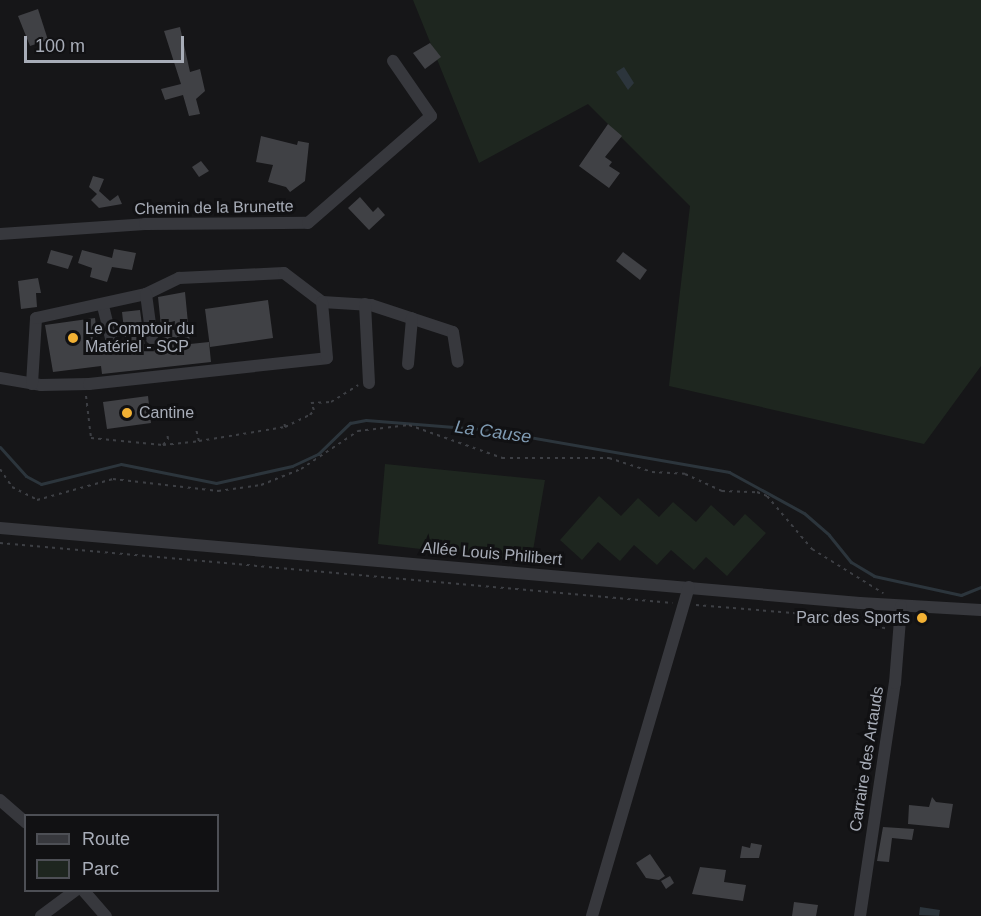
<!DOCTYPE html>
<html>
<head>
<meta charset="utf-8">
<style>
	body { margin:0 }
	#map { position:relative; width:981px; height:916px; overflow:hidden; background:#161618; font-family:Arial,sans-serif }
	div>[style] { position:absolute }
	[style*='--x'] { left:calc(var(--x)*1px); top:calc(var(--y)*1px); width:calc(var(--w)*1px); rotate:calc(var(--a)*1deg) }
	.green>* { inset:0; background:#1e261f }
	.water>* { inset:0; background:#2c353c }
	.stream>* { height:3px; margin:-1.5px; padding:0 1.5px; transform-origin:1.5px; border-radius:1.5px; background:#2c353c }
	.building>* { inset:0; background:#404145 }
	.path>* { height:2px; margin-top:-1px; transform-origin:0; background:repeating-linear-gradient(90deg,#3d3f44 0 3px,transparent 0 7.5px) }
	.minor>* { height:12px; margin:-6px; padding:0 6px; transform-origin:6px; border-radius:6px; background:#37383d }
	.dots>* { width:16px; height:16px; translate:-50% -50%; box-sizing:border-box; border:3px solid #111113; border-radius:50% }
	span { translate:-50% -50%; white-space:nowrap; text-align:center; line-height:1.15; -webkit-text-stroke:6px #111113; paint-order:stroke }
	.street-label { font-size:16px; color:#a8adb8 }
	.poi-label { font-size:16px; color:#a8adb8 }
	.left { translate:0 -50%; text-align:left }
	.right { translate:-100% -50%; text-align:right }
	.water-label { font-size:18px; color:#7f9bb3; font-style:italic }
	.legend { position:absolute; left:24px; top:814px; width:195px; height:78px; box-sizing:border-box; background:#111113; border:2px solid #4d4f55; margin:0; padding:8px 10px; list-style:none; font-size:18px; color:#a8adb8 }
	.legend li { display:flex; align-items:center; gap:12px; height:30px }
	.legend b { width:30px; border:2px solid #4d4f55 }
	.scale { position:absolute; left:24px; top:36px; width:160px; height:27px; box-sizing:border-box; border:3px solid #a8adb8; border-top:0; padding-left:8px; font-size:18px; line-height:21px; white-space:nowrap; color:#a8adb8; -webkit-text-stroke:4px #111113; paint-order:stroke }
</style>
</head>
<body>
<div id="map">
	<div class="green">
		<div style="clip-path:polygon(413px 0,981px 0,981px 366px,924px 444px,669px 386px,690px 206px,588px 104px,479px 163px)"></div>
		<div style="clip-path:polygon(385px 464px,545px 480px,531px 562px,378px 544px)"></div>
		<div style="clip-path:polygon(599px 496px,621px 516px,638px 498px,659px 517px,673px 502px,696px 522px,711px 505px,734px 526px,745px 514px,766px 533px,727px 576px,706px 557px,694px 570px,671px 550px,657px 565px,634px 545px,620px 561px,598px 542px,582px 560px,560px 540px)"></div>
	</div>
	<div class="water">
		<div style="clip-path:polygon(624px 67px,634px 83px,628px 90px,616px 72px)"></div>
		<div style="clip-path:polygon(920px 907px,940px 910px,939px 916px,919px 915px)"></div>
	</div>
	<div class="stream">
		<div style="--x:0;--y:447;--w:39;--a:48"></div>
		<div style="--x:26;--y:476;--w:17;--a:28"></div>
		<div style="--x:41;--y:484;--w:82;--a:-14"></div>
		<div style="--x:121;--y:464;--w:97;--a:11.3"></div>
		<div style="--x:216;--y:483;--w:78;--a:-12.6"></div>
		<div style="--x:292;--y:466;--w:29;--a:-25"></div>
		<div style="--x:318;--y:454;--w:45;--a:-44.1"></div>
		<div style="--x:350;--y:423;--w:16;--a:-11"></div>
		<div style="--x:366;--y:420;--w:123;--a:4.6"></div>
		<div style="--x:489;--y:430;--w:244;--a:9.9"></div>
		<div style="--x:729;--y:472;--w:85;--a:28.7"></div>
		<div style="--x:804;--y:513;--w:33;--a:41"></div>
		<div style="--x:829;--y:535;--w:35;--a:51"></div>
		<div style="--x:851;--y:562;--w:27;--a:31"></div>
		<div style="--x:874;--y:576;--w:89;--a:12.3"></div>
		<div style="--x:961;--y:595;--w:22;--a:-22"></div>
	</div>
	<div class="building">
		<div style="clip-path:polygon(38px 9px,48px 40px,30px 46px,18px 16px)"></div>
		<div style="clip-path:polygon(180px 27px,190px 72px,200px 69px,205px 91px,196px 99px,200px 114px,189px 116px,183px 95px,165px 100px,161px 89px,181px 84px,164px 31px)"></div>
		<div style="clip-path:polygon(430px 43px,441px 57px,425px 69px,413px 53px)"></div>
		<div style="clip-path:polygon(608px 124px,622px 136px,605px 157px,612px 162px,609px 166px,620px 173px,609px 188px,579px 166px)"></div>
		<div style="clip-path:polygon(261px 136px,297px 145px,298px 141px,309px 143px,305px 181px,290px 192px,286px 187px,268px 182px,273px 165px,256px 162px)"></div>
		<div style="clip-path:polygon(201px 161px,209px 171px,199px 177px,192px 167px)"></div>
		<div style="clip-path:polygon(93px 176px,104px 179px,99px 191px,110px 201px,118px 195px,122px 204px,99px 208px,91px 200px,97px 194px,89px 187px)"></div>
		<div style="clip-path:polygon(360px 197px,373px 212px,378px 207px,385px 215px,369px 230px,348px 208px)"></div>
		<div style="clip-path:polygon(114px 249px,136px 253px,132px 270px,112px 267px,107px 282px,90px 277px,92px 268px,78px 263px,82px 250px,112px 258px)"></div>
		<div style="clip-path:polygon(51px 250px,73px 256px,68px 269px,47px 263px)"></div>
		<div style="clip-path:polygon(623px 252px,647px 270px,640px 280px,616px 261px)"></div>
		<div style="clip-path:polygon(38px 278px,41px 293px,36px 293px,37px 307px,21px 309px,18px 281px)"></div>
		<div style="clip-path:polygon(185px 292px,190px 344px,209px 342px,211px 362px,102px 374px,101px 366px,53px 372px,45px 325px,95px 318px,99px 351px,126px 348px,122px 312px,140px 310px,145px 348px,163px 346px,158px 297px)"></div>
		<div style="clip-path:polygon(268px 300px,273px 338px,210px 347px,205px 309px)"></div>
		<div style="clip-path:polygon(148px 396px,151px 423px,107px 429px,103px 402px)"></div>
		<div style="clip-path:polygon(932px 797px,936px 802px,953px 804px,949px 828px,908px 824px,909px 805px,929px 807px)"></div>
		<div style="clip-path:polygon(883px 827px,914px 829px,912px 840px,892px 838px,889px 862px,877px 861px)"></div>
		<div style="clip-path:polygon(751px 843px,762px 845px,759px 858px,740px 858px,742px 846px,750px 848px)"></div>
		<div style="clip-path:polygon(650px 854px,665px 876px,659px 880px,646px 878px,636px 863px)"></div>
		<div style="clip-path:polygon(700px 867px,726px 870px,724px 882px,746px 885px,743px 901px,692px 894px)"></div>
		<div style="clip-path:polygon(670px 876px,674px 883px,666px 889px,661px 881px)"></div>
		<div style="clip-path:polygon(794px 902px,818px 905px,816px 916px,792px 916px)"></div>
	</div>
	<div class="path">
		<div style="--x:86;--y:396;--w:42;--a:83.2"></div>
		<div style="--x:91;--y:438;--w:72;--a:5.6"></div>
		<div style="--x:163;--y:445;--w:8;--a:-50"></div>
		<div style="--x:168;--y:439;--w:7;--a:-98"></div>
		<div style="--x:285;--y:427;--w:28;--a:-26"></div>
		<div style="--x:310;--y:415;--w:6;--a:-51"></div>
		<div style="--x:314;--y:410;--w:8;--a:-113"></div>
		<div style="--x:311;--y:403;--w:20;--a:-3"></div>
		<div style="--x:331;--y:402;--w:32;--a:-32"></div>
		<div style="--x:199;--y:441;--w:87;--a:-9.2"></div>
		<div style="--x:285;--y:427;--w:7;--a:-98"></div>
		<div style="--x:163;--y:445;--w:36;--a:-6"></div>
		<div style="--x:199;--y:441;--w:12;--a:-104"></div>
		<div style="--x:0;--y:469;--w:22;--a:56"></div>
		<div style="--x:12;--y:487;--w:28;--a:27"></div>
		<div style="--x:37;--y:500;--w:79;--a:-15.4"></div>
		<div style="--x:113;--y:479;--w:106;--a:6.5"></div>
		<div style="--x:218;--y:491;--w:43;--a:-7.9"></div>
		<div style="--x:261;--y:485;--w:43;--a:-21.8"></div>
		<div style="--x:301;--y:469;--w:69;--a:-33.7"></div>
		<div style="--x:358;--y:431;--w:51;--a:-6.7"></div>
		<div style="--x:409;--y:425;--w:99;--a:19.5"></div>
		<div style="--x:502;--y:458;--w:107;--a:0"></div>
		<div style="--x:609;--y:458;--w:45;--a:18"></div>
		<div style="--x:652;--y:472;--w:33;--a:3"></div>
		<div style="--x:685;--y:474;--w:41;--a:24.7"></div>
		<div style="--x:722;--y:491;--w:35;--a:2"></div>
		<div style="--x:757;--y:492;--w:11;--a:22"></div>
		<div style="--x:767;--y:496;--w:70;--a:49.7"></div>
		<div style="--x:812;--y:549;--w:84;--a:31.8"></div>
		<div style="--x:0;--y:543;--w:675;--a:5.1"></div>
		<div style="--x:696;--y:605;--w:184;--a:4.7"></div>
		<div style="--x:879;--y:620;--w:11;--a:-27"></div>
		<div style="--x:865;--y:618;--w:13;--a:39"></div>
		<div style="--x:875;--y:626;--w:14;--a:12"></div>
	</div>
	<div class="minor">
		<div style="--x:0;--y:234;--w:145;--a:-3.9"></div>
		<div style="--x:145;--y:224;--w:163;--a:-0.4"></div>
		<div style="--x:308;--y:223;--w:163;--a:-41"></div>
		<div style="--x:431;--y:116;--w:67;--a:-124.6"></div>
		<div style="--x:146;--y:294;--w:37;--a:-26"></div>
		<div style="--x:179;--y:278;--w:105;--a:-2.7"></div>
		<div style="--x:284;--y:273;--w:48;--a:37.3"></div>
		<div style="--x:322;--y:302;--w:49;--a:3.5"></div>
		<div style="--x:371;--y:305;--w:86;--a:18.2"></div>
		<div style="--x:453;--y:332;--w:30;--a:81"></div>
		<div style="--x:365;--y:304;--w:79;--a:87.1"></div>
		<div style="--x:103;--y:306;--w:36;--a:76"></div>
		<div style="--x:408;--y:364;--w:46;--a:-85"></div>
		<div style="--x:0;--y:378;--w:42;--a:9.7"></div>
		<div style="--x:41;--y:385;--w:48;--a:-1.2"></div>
		<div style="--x:89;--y:384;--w:239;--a:-6.2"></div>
		<div style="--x:327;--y:358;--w:56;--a:-95.1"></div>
		<div style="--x:32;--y:384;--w:66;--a:-86.5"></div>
		<div style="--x:36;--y:318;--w:113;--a:-12.3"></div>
		<div style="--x:146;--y:294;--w:45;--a:82.4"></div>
		<div style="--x:0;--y:528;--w:863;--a:4.98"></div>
		<div style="--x:860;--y:603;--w:121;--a:3.3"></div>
		<div style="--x:0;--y:800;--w:35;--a:41"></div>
		<div style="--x:83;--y:890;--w:35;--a:49"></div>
		<div style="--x:41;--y:916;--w:44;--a:-36.6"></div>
		<div style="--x:592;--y:916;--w:343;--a:-73.6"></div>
		<div style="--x:860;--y:916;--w:236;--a:-81.5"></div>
		<div style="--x:895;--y:683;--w:77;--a:-85.5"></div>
	</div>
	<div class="dots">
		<div style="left:73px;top:338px;background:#f2b134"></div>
		<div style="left:127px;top:413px;background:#f2b134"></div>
		<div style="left:922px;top:618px;background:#f2b134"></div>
	</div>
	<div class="street-label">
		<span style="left:214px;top:208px;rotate:-1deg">Chemin de la Brunette</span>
		<span style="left:492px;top:554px;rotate:5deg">Allée Louis Philibert</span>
		<span style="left:867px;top:759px;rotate:-81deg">Carraire des Artauds</span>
	</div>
	<div class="poi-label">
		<span class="left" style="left:85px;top:338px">Le Comptoir du<br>Matériel - SCP</span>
		<span class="left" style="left:139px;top:413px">Cantine</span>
		<span class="right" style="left:910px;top:618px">Parc des Sports</span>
	</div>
	<div class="water-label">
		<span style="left:493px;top:432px;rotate:8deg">La Cause</span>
	</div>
	<ul class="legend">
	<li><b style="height:8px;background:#37383d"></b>Route</li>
	<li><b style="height:16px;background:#1e261f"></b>Parc</li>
	</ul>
	<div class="scale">100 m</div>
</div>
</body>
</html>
